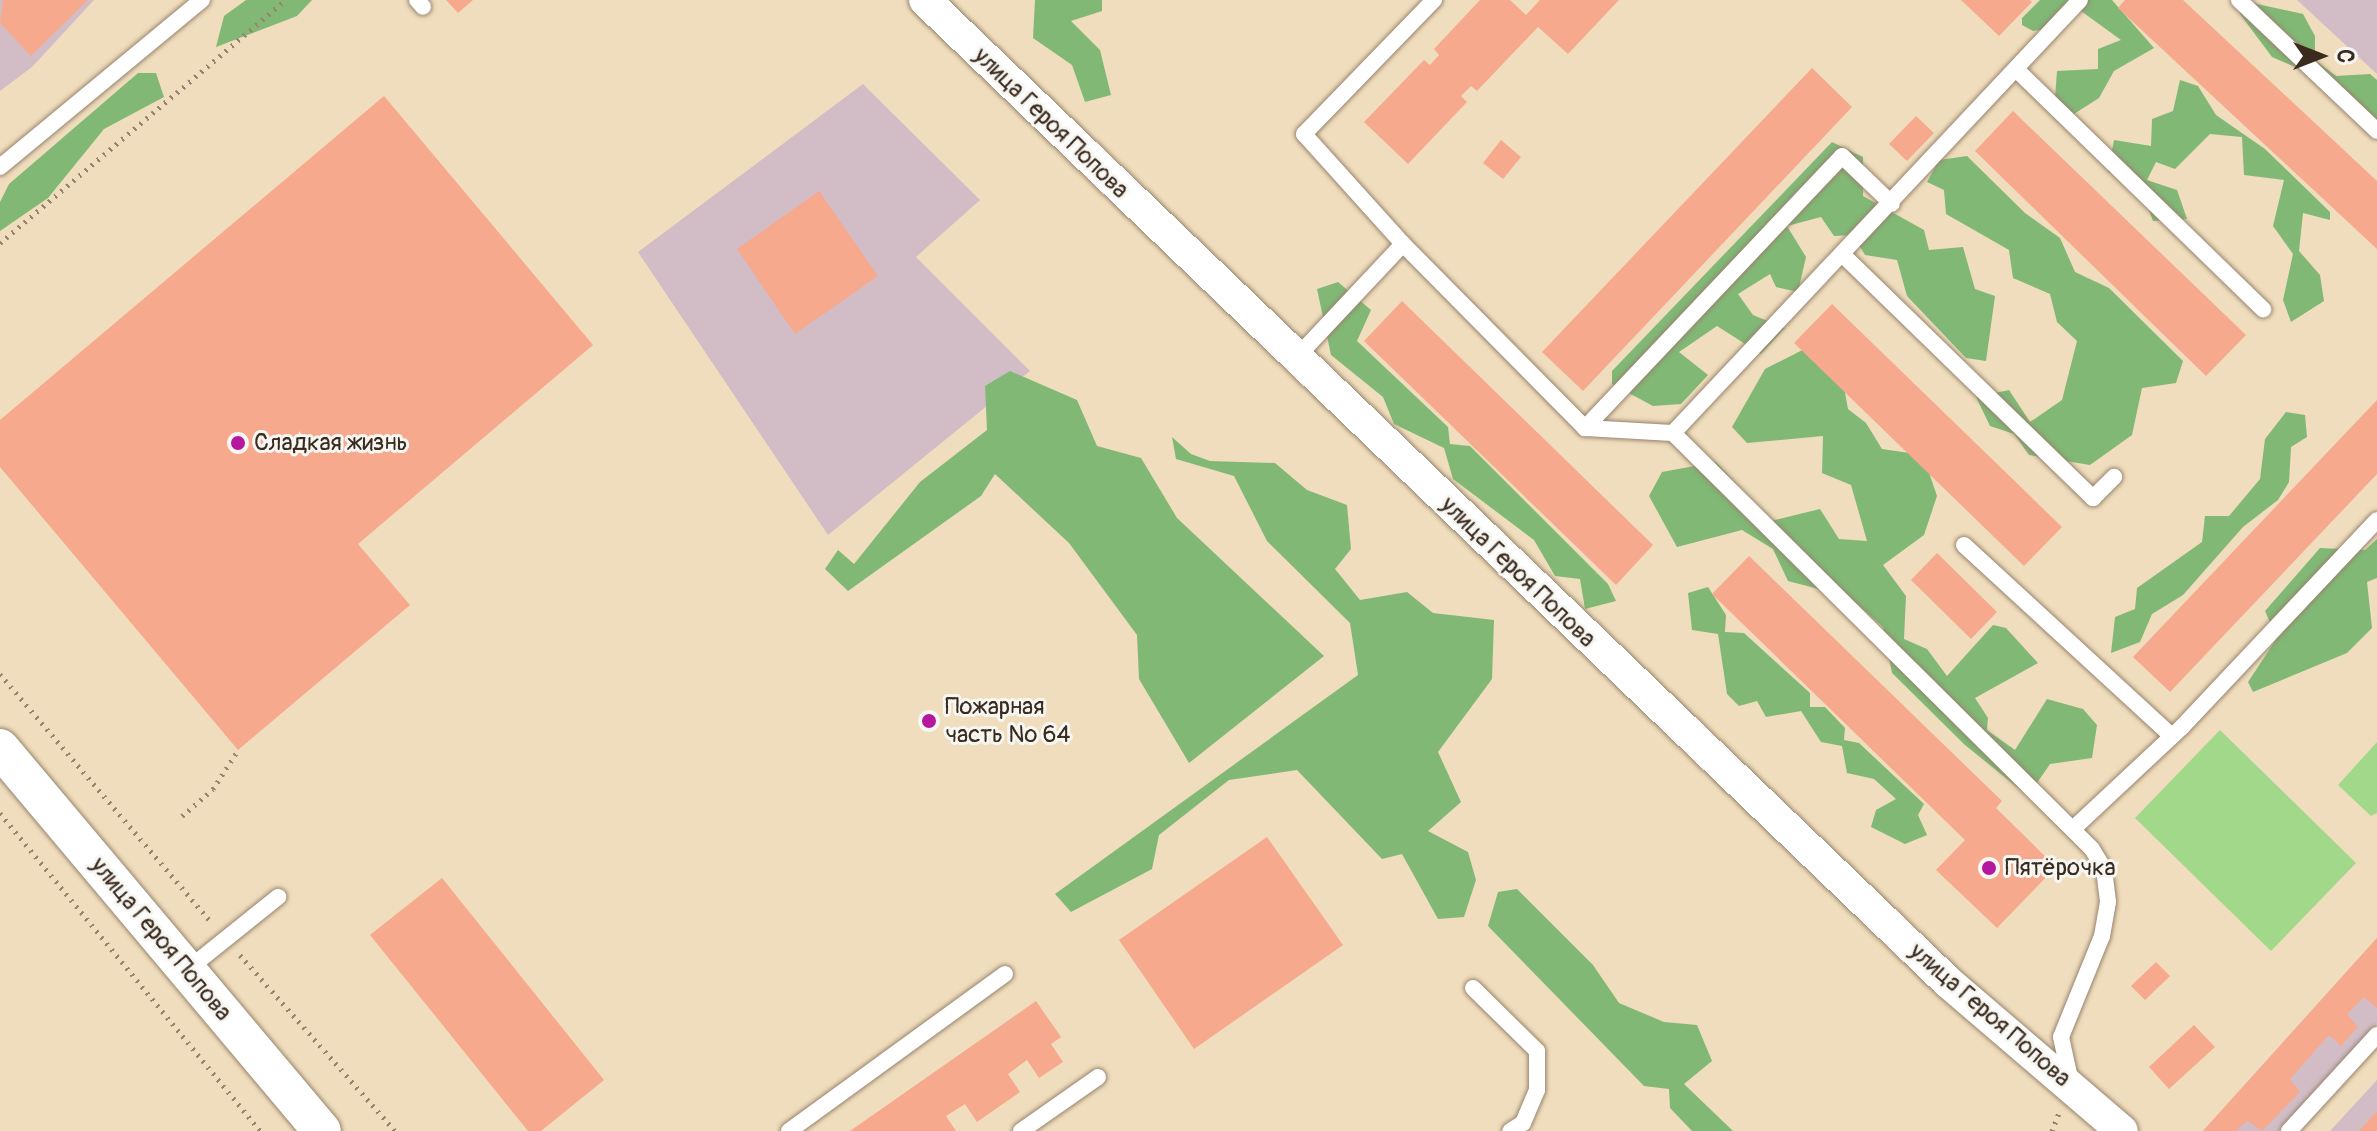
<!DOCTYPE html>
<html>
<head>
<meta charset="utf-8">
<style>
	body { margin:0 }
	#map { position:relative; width:2377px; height:1131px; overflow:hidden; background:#f0ddbd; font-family:Pangolin,sans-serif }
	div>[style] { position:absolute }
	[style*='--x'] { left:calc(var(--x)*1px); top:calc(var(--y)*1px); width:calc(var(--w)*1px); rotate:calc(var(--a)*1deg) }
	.industrial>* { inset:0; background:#d2bdc7 }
	.green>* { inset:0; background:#a2d88a }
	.forest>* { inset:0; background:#81b876 }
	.building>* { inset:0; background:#f6a98d }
	.path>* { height:5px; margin-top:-2.5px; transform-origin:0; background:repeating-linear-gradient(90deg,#96846e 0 2px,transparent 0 8px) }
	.roads { filter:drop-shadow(0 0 2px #96846e) drop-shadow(0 0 2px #96846e) }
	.service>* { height:16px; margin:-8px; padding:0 8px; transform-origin:8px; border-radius:8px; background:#fff }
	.minor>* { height:32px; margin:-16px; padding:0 16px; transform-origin:16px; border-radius:16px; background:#fff }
	.tertiary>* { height:38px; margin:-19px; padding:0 19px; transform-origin:19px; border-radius:19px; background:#fff }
	.dots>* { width:22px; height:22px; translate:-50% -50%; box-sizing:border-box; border:4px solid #f6f6f2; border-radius:50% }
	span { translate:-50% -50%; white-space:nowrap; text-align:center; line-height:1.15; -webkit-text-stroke:6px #f6f6f2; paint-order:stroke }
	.street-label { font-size:24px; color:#3b2a1e }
	.poi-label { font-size:24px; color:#3b2a1e }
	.left { translate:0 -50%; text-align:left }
	.north { position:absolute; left:2281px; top:16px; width:80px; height:80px; -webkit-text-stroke:6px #f6f6f2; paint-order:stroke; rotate:90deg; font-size:22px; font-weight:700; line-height:32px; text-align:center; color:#3b2a1e }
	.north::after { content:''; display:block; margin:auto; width:28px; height:36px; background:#3b2a1e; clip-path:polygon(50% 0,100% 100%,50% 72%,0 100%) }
</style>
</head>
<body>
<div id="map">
	<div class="industrial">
		<div style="clip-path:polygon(0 0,94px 0,32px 67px,0 91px)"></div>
		<div style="clip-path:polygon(2297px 0,2377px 0,2377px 74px)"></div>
		<div style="clip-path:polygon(863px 84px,980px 200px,916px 257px,1030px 371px,828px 535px,638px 252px)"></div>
		<div style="clip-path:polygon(2377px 938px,2377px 1024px,2279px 1131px,2203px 1131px)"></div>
		<div style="clip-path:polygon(2377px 1080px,2377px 1131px,2330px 1131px)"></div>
	</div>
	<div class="green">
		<div style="clip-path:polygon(2220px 730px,2356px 863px,2271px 951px,2135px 818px)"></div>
		<div style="clip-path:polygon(2377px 742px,2377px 813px,2371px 816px,2338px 785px)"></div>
	</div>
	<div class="forest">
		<div style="clip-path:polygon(246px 0,312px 0,297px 16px,216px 47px,224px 16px)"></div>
		<div style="clip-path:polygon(1035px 0,1102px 0,1102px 11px,1071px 21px,1100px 50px,1111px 95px,1085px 102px,1072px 65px,1033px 38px)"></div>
		<div style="clip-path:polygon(2040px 0,2112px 0,2154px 48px,2114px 71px,2099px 98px,2074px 114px,2055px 98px,2057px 71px,2098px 69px,2098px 49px,2121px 40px,2081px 11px,2063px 26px,2033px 31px,2022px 25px,2022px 18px)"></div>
		<div style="clip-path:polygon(2239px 0,2303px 14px,2315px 36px,2315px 60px,2336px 76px,2370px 74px,2377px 80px,2377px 122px,2330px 82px,2272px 57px,2240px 14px)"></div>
		<div style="clip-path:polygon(138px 73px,156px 73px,164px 97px,104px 129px,48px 198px,0 231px,0 202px,9px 184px)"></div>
		<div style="clip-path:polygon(2180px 80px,2198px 86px,2216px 115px,2265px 149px,2330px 212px,2330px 220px,2303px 213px,2299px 251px,2320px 275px,2324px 301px,2291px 322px,2283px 300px,2293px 254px,2273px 226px,2284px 180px,2244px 175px,2242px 137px,2210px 134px,2175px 169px,2156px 162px,2147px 180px,2177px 190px,2187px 219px,2153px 221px,2138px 180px,2108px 172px,2114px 140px,2151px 146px,2152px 119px,2173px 111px)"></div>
		<div style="clip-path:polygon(1832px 142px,1863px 157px,1863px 196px,1924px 230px,1929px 250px,1963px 247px,1975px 289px,1995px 296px,1986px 361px,1966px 358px,1907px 296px,1897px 260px,1865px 255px,1853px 235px,1834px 236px,1821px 217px,1787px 226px,1806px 257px,1798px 292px,1776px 287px,1770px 274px,1738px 294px,1753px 315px,1785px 328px,1761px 354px,1717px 326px,1679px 352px,1708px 375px,1681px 404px,1653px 406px,1612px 384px,1612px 371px)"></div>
		<div style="clip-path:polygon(1967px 156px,2025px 213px,2060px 238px,2075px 272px,2109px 288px,2183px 361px,2176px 383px,2142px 388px,2132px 435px,2090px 465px,2029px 455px,2014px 434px,1990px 426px,1976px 397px,2009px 390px,2030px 422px,2062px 400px,2077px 341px,2057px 322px,2050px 294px,2013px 278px,2009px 250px,1946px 214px,1944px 190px,1927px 182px,1939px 160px)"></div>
		<div style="clip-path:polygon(1338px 282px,1371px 310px,1357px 341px,1448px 427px,1450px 444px,1470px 446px,1608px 584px,1616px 601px,1585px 609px,1580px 579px,1555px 576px,1534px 540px,1453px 479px,1444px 448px,1394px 424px,1383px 397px,1331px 355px,1317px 289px)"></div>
		<div style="clip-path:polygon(1822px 340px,1841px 371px,1848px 409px,1866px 423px,1882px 449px,1923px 455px,1937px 496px,1924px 535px,1883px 565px,1906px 596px,1904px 639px,1927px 649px,1947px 676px,1993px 625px,2006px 628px,2038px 663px,1975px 698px,1988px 718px,1987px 730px,2015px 750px,2047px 699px,2083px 709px,2097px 725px,2092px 758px,2050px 764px,2028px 796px,1965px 745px,1892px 673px,1883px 627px,1849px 597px,1788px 581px,1773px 549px,1742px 530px,1677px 547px,1649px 496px,1662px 472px,1716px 462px,1771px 521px,1820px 509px,1839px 539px,1867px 541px,1851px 485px,1822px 473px,1823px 436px,1747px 443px,1732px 427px,1765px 369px)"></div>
		<div style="clip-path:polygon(1010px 371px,1077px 400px,1097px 446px,1141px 458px,1177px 518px,1324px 656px,1189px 763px,1139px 679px,1137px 635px,1069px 543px,995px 474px,981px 496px,848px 591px,825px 569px,838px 550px,854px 564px,920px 482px,987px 430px,985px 386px)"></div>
		<div style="clip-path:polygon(2286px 412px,2305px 415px,2307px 437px,2291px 447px,2289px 482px,2278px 500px,2243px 527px,2183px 595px,2152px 614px,2140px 642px,2111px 653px,2115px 617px,2135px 609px,2137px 588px,2202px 542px,2205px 516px,2229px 516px,2260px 479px,2265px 439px)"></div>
		<div style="clip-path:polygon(1172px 437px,1191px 454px,1210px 461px,1275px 463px,1307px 490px,1347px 505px,1351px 549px,1335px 569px,1360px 600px,1407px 592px,1433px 613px,1494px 620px,1492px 679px,1438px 752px,1461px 802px,1428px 831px,1468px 852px,1476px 880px,1464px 917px,1438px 919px,1402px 854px,1382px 859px,1297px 770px,1229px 780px,1159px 835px,1152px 869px,1071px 912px,1055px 894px,1358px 675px,1350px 623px,1267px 541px,1234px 476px,1176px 459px)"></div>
		<div style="clip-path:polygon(2377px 539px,2377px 578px,2367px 582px,2372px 628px,2347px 653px,2253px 692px,2248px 682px,2277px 638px,2265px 611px,2320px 548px,2365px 550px)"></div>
		<div style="clip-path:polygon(1708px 587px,1726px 615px,1725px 632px,1744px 633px,1810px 693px,1810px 707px,1825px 707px,1845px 728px,1844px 740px,1859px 743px,1924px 804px,1918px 815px,1927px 835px,1905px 844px,1871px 827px,1876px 810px,1896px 799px,1874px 779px,1847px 773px,1842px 746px,1821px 742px,1801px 711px,1766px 717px,1757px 701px,1739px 706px,1727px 694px,1718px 634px,1692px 630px,1688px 593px)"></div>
		<div style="clip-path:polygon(1517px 889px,1593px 965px,1619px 1003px,1664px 1022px,1697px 1025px,1712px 1061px,1684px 1084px,1733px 1131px,1692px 1131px,1670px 1108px,1669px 1089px,1644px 1086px,1488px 926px,1498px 892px)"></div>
	</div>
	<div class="building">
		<div style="clip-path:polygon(3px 0,88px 0,31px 56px,0 23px)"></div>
		<div style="clip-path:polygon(446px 0,473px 0,458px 13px)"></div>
		<div style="clip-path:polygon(1480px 0,1510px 0,1526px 15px,1540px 0,1619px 0,1568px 54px,1538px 27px,1477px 91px,1471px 86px,1461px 96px,1467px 102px,1408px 164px,1364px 122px,1424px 60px,1430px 65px,1439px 55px,1434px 49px)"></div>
		<div style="clip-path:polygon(1961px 0,2030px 0,2032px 2px,1999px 36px)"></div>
		<div style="clip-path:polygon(2125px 0,2183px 0,2377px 181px,2377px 249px,2118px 8px)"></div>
		<div style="clip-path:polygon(1812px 68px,1852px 107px,1583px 391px,1542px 352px)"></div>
		<div style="clip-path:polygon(384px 96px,593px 345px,358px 544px,410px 605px,238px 750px,0 467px,0 420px)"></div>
		<div style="clip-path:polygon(2013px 111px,2246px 335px,2206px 376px,1975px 151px)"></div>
		<div style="clip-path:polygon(1916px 116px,1934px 133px,1907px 161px,1889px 144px)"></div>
		<div style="clip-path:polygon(1501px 140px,1521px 157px,1503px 179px,1483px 163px)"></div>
		<div style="clip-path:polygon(819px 191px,878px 276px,795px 334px,737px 249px)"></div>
		<div style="clip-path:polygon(1402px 301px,1653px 545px,1616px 585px,1364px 341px)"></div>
		<div style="clip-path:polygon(1832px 304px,2062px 527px,2024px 566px,1794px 343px)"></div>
		<div style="clip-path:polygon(2377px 400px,2377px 474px,2170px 692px,2133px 657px)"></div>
		<div style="clip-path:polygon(1937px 553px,1997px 612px,1971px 639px,1911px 580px)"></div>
		<div style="clip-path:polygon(1749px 556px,2002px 801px,1996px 808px,2056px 867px,1997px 928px,1936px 870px,1965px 840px,1712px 594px)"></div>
		<div style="clip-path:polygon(1267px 837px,1343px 945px,1194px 1049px,1119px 940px)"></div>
		<div style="clip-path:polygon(442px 878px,604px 1080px,541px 1131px,528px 1131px,370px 935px)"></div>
		<div style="clip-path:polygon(2377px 938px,2377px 1008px,2364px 997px,2347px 1014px,2358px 1027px,2341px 1046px,2329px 1035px,2290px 1079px,2300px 1092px,2262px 1131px,2247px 1121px,2236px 1131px,2203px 1131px)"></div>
		<div style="clip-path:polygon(2156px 962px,2170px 976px,2145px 1000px,2131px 986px)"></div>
		<div style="clip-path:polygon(1036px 1001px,1061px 1037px,1051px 1044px,1063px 1062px,1039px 1078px,1027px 1060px,1008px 1074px,1020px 1092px,977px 1122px,965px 1104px,946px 1116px,956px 1131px,850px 1131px)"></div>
		<div style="clip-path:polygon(2194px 1025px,2215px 1047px,2169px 1089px,2149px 1067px)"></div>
		<div style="clip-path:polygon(2377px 1111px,2377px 1131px,2359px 1131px)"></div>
	</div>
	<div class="path">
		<div style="--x:0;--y:243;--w:375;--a:-40.4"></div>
		<div style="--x:0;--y:674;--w:327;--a:49.6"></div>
		<div style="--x:0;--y:813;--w:411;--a:50.7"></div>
		<div style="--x:182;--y:816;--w:41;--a:-41.1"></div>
		<div style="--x:213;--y:789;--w:46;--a:-57.3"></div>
		<div style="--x:240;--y:955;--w:235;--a:48.6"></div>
		<div style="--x:2052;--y:1131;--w:19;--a:-69"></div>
	</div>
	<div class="roads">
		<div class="service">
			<div style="--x:417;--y:0;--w:9;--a:49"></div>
			<div style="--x:2239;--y:0;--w:190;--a:43.5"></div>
			<div style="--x:2018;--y:71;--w:342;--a:44.2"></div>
			<div style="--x:0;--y:167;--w:262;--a:-39.6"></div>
			<div style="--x:1403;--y:244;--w:148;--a:-132"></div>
			<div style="--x:1304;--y:134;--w:187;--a:-45.9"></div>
			<div style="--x:1843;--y:255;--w:349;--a:44.2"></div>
			<div style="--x:2093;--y:498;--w:30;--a:-45"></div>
			<div style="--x:1295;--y:359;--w:158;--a:-46.8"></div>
			<div style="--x:1403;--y:244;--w:259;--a:45.3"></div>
			<div style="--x:1585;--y:428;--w:88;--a:3.3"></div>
			<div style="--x:1673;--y:433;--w:590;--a:44.79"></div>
			<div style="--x:2092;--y:849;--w:23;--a:59"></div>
			<div style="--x:2104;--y:869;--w:33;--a:83"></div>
			<div style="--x:2108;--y:902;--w:35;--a:100"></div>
			<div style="--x:2102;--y:936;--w:109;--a:112.1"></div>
			<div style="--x:2061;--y:1037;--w:47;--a:77.7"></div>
			<div style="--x:1585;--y:428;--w:374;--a:-46.6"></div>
			<div style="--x:1842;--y:156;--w:69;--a:43.8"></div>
			<div style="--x:1673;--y:433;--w:594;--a:-46.77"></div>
			<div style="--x:1964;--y:545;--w:282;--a:42.6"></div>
			<div style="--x:2073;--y:829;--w:149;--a:-43.1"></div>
			<div style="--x:2182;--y:727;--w:284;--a:-46.7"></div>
			<div style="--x:187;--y:970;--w:117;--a:-38.7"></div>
			<div style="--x:1473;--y:988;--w:90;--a:44.5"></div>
			<div style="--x:1537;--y:1051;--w:39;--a:90"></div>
			<div style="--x:1537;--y:1090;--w:36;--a:113"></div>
			<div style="--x:1523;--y:1123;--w:15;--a:148"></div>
			<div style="--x:789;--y:1131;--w:267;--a:-36"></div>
			<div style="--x:1021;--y:1131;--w:94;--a:-35"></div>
			<div style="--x:2289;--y:1131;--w:130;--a:-47.5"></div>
		</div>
		<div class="minor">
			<div style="--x:925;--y:0;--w:1418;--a:43.83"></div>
			<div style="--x:1948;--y:982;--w:229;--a:40.6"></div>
		</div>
		<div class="tertiary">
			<div style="--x:0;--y:748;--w:500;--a:49.95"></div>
		</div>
	</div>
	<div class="dots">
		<div style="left:238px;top:443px;background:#b5179e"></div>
		<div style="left:929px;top:721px;background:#b5179e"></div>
		<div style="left:1989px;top:868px;background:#b5179e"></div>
	</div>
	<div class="street-label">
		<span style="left:1051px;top:123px;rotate:44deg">улица Героя Попова</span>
		<span style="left:1518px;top:572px;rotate:44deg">улица Героя Попова</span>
		<span style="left:161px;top:939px;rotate:50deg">улица Героя Попова</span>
		<span style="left:1990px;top:1015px;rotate:41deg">улица Героя Попова</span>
	</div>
	<div class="poi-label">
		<span class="left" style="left:254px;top:443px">Сладкая жизнь</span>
		<span class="left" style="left:945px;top:721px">Пожарная<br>часть № 64</span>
		<span class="left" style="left:2005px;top:868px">Пятёрочка</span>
	</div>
	<div class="north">С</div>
</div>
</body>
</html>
